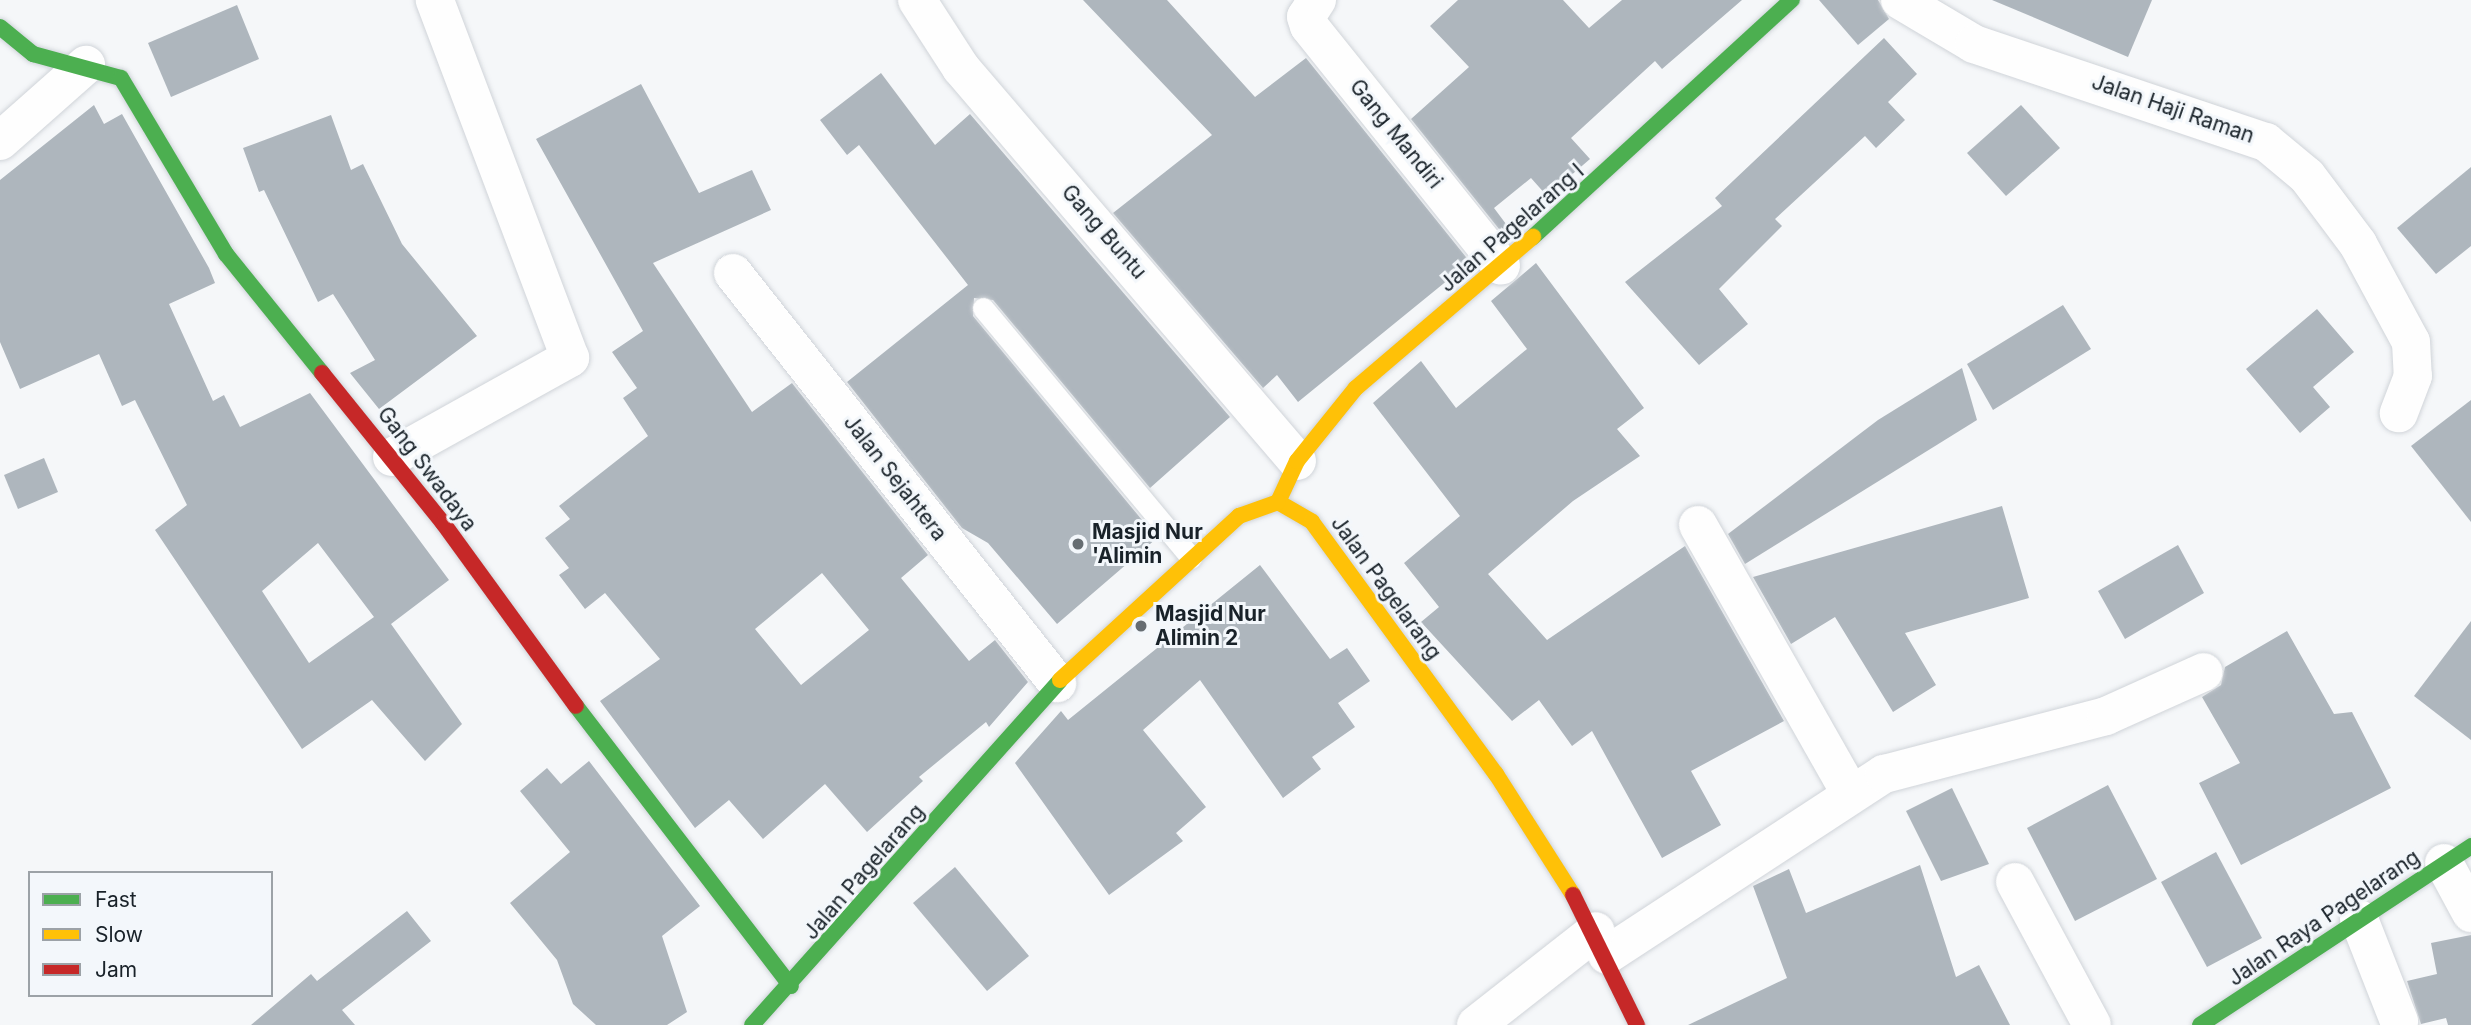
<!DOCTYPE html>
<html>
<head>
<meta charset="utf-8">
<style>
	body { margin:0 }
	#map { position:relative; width:2471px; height:1025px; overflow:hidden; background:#f5f7f9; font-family:Inter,sans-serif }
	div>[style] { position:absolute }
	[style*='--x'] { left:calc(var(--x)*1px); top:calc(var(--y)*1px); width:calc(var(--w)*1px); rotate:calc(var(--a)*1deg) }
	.building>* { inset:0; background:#aeb6bd }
	.roads { filter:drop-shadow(0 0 2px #d0d4d9) drop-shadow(0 0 2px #d0d4d9) }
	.lane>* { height:21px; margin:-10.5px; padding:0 10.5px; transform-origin:10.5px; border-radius:10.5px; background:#fefefe }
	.street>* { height:38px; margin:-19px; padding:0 19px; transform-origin:19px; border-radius:19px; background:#fefefe }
	.fast>* { height:16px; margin:-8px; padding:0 8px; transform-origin:8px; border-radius:8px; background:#4caf50 }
	.slow>* { height:16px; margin:-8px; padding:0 8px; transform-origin:8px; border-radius:8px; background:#ffc107 }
	.jam>* { height:16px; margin:-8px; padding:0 8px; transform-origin:8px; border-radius:8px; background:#c62828 }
	.dots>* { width:19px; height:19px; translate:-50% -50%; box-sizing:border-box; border:4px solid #f3f7fb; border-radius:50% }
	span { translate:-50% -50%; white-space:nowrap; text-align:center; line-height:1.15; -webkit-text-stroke:6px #f3f7fb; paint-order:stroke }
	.street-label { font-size:21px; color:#192229 }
	.poi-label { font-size:21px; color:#192229; font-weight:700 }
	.left { translate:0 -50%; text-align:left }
	.legend { position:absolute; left:28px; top:871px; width:245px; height:126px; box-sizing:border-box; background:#f3f7fb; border:2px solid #9ca2a7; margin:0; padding:9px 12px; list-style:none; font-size:21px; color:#192229 }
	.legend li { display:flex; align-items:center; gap:14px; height:35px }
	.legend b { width:35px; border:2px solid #9ca2a7 }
</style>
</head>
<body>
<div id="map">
	<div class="building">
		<div style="clip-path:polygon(1083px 0,1167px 0,1255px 97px,1306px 58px,1470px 262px,1298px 402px,1277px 375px,1263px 388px,1113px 213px,1212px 135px)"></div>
		<div style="clip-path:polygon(1458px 0,1563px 0,1589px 28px,1622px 0,1742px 0,1662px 69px,1655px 61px,1571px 138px,1590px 159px,1547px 196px,1531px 178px,1494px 208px,1509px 228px,1503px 234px,1411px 119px,1469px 67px,1430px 26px)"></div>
		<div style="clip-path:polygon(1819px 0,1878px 0,1889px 19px,1858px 45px)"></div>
		<div style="clip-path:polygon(1992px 0,2152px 0,2128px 57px)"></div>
		<div style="clip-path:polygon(237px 5px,259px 59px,171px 97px,148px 43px)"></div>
		<div style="clip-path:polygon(1884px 38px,1917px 74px,1888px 102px,1905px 120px,1876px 148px,1865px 136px,1775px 219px,1782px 226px,1719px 289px,1748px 324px,1699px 365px,1625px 282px,1722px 206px,1715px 198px)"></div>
		<div style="clip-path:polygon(881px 73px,935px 145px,970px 114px,1230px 417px,1150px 488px,993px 300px,974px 298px,973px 316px,1157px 538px,1057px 624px,988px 543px,962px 528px,847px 382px,968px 285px,859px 145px,847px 155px,820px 120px)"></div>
		<div style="clip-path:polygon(evenodd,641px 84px,699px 193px,752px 170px,771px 210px,653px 263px,752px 412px,792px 383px,928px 555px,901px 578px,969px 661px,995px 640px,1028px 682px,989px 727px,986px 722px,919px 777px,923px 781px,867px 832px,825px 784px,763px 839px,729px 800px,695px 828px,600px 701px,660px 659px,605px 593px,585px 609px,559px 575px,569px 568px,545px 538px,570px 519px,559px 506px,648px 436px,623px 398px,637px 388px,612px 352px,643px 331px,536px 139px,641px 84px,822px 573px,869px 630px,801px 685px,755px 629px,822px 573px)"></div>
		<div style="clip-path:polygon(evenodd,94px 105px,104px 124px,122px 114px,209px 268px,215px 283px,169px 304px,213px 401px,224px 395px,240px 427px,310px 393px,449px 580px,391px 624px,462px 724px,425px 761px,372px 700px,302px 749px,155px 530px,187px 505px,135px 400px,122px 406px,99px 354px,20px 389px,0 342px,0 180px,94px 105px,318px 543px,374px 617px,309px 663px,262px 591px,318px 543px)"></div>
		<div style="clip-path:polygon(2021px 105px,2060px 148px,2006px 196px,1967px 153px)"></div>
		<div style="clip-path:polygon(331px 115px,351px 170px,363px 164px,402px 244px,477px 336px,379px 409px,350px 373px,375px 360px,333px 294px,318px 302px,264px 190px,259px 192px,243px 148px)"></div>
		<div style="clip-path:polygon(2471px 167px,2471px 246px,2436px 274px,2397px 228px)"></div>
		<div style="clip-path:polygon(1536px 263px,1644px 408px,1617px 429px,1640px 456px,1573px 501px,1488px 574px,1547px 640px,1685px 546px,1784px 721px,1691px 771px,1721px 825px,1662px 858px,1592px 731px,1572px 746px,1539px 700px,1512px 721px,1421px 622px,1439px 607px,1404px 563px,1460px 516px,1373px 403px,1421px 361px,1456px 408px,1527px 349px,1491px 301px)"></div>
		<div style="clip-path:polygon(2063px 305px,2091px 349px,1993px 410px,1967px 364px)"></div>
		<div style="clip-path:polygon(2317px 309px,2354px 352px,2313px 387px,2330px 407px,2300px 433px,2246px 369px)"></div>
		<div style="clip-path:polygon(1962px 368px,1977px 420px,1745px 564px,1728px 534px,1878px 420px)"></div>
		<div style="clip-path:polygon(2471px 400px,2471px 522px,2411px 446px)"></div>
		<div style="clip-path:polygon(44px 458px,58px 492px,18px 509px,4px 475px)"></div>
		<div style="clip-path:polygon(2002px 506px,2029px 598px,1905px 633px,1936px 685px,1893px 712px,1835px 617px,1791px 644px,1753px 577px)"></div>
		<div style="clip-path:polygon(2178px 545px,2204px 593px,2125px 639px,2098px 591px)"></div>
		<div style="clip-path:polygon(1260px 565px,1330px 659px,1347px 648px,1370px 681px,1338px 703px,1355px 727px,1312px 757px,1321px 769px,1283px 798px,1200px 680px,1143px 730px,1206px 807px,1176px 833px,1183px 841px,1109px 895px,1015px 763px,1061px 711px,1068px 720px)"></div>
		<div style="clip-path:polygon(2471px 621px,2471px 740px,2414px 696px)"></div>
		<div style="clip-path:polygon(2287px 631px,2334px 714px,2352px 712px,2391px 788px,2241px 865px,2199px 783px,2240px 763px,2202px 697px,2221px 685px,2225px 667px)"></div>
		<div style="clip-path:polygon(589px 761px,700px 906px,662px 936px,687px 1012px,667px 1025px,596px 1025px,573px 1004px,557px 960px,510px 903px,570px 852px,520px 791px,547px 768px,561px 784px)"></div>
		<div style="clip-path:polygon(2108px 785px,2157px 879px,2075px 921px,2027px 828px)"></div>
		<div style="clip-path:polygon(1952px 788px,1989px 864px,1941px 881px,1906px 811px)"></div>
		<div style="clip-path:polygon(2216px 852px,2262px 938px,2207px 967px,2161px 882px)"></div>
		<div style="clip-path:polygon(1920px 865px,1956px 977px,1979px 965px,2010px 1025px,1688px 1025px,1787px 978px,1753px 886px,1789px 869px,1806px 913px)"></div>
		<div style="clip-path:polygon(955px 867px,1029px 956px,987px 991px,913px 903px)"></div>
		<div style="clip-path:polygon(407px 911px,431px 941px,342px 1010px,355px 1025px,251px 1025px,311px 974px,317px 981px)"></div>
		<div style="clip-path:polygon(2471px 935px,2471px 1025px,2448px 1025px,2446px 1018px,2421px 1024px,2407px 981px,2437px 974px,2431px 943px)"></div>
	</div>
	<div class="roads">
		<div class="lane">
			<div style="--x:983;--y:308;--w:325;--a:50.2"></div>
		</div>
		<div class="street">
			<div style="--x:917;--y:0;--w:81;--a:57.1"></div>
			<div style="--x:961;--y:68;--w:517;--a:49.47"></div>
			<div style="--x:1317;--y:0;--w:20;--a:123"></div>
			<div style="--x:1306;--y:17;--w:9;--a:72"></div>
			<div style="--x:1309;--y:26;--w:307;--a:51.3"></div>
			<div style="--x:1900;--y:0;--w:86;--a:30.7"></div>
			<div style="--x:1974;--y:44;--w:308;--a:18.6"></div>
			<div style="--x:2266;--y:142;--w:53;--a:39.7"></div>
			<div style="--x:2307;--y:176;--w:85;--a:53.1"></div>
			<div style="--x:2358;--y:244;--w:111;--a:61.6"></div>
			<div style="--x:2411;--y:342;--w:34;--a:87"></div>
			<div style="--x:2413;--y:376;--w:40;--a:111"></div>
			<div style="--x:0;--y:141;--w:115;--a:-41.5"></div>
			<div style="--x:733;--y:273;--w:523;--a:51.68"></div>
			<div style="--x:392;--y:457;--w:204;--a:-29.1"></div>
			<div style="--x:570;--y:358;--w:383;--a:-110.7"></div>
			<div style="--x:1698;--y:525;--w:308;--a:60.4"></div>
			<div style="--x:2444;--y:863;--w:57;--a:61.6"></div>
			<div style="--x:2015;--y:882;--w:162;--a:61.7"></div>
			<div style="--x:2359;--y:919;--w:110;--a:68.6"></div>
			<div style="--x:1607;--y:955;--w:331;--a:-33.2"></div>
			<div style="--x:1884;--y:774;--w:229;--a:-14.6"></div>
			<div style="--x:2106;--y:716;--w:107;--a:-24.2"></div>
			<div style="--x:1476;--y:1025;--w:152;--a:-38.1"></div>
		</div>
		<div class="fast">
			<div style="--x:0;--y:27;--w:43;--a:39.3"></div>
			<div style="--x:33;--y:54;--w:91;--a:15.3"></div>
			<div style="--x:121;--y:78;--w:205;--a:59.2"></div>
			<div style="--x:226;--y:254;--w:153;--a:51.1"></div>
			<div style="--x:1533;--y:237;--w:351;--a:-42.5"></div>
			<div style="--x:576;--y:706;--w:353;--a:52.5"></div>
			<div style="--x:752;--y:1025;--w:462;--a:-48.2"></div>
			<div style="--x:2200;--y:1025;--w:325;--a:-33.4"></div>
		</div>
		<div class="slow">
			<div style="--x:1278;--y:502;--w:45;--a:-65.1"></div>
			<div style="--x:1297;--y:461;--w:94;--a:-51.1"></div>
			<div style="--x:1356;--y:388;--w:233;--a:-40.5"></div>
			<div style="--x:1278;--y:502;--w:39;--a:30"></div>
			<div style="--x:1312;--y:522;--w:312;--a:53.9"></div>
			<div style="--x:1496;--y:774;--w:143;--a:57.5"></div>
			<div style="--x:1060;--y:680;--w:243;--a:-42.5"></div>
			<div style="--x:1239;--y:516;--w:41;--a:-19.7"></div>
		</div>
		<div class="jam">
			<div style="--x:322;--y:373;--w:193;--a:51.1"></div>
			<div style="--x:443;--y:523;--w:226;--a:54"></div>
			<div style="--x:1573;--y:895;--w:145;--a:63.8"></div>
		</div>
	</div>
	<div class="dots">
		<div style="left:1078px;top:544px;background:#666d72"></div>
		<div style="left:1141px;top:626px;background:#666d72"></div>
	</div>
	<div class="street-label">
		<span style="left:2173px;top:109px;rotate:19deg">Jalan Haji Raman</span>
		<span style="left:1396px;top:134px;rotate:51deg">Gang Mandiri</span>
		<span style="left:1512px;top:228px;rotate:-41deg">Jalan Pagelarang I</span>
		<span style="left:1104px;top:232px;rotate:49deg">Gang Buntu</span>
		<span style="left:427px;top:469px;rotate:53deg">Gang Swadaya</span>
		<span style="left:895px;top:478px;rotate:52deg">Jalan Sejahtera</span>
		<span style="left:1386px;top:588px;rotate:54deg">Jalan Pagelarang</span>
		<span style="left:864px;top:872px;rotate:-49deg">Jalan Pagelarang</span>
		<span style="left:2324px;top:918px;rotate:-34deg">Jalan Raya Pagelarang</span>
	</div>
	<div class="poi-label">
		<span class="left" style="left:1092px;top:544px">Masjid Nur<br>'Alimin</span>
		<span class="left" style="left:1155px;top:626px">Masjid Nur<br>Alimin 2</span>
	</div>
	<ul class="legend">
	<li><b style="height:9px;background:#4caf50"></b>Fast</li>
	<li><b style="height:9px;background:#ffc107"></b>Slow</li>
	<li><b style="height:9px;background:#c62828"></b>Jam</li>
	</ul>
</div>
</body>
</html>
